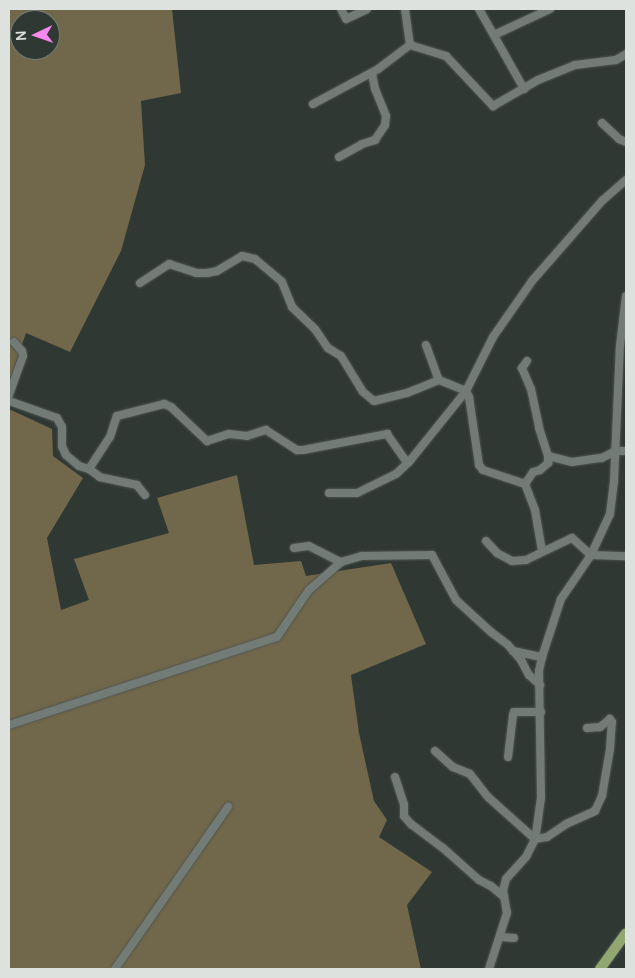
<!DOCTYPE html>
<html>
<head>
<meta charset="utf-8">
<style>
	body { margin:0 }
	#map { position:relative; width:635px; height:978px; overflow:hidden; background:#303833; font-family:Manrope,sans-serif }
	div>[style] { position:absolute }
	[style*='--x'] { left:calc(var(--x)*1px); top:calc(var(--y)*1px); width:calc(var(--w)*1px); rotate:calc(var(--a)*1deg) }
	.forest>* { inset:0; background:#71674a }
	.roads { filter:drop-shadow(0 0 1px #4f5652) drop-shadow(0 0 1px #4f5652) }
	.minor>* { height:8px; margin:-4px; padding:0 4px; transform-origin:4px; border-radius:4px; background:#727b75 }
	.major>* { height:10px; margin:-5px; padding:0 5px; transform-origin:5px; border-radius:5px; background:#92a670 }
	span { translate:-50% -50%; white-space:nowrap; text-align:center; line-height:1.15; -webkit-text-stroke:5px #303833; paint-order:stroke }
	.frame { position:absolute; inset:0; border:10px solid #dde2df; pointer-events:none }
	.north { position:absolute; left:10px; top:10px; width:50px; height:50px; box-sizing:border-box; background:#303833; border:1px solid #757c78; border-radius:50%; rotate:267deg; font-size:14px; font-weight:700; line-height:20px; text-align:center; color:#dde2df }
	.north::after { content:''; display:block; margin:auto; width:18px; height:22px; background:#f689ee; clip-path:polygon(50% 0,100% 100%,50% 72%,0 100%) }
</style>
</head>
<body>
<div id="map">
	<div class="forest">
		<div style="clip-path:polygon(evenodd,9px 9px,172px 9px,181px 93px,141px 101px,145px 165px,121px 251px,70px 352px,26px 333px,9px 382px,9px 9px,20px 20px,50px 20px,50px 50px,20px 50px,20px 20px)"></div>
		<div style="clip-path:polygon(9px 409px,52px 429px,53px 456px,83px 478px,47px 538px,61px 610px,89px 600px,74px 559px,169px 533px,157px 498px,237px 475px,254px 565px,301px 561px,306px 576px,391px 563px,426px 644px,351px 675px,359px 733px,374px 801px,387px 820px,379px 837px,432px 872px,407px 905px,421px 969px,9px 969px)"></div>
	</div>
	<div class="roads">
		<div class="minor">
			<div style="--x:341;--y:9;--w:11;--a:63"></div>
			<div style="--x:346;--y:19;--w:23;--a:-25"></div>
			<div style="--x:479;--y:9;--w:92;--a:60.6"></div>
			<div style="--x:494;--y:35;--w:62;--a:-24.9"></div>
			<div style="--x:410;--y:45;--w:38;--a:17"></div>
			<div style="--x:446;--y:56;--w:69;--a:46.8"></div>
			<div style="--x:493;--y:106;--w:52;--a:-30"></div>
			<div style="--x:538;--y:80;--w:40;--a:-22"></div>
			<div style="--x:575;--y:65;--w:41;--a:-7"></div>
			<div style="--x:616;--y:60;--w:12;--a:-31"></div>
			<div style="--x:313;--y:104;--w:74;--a:-28.3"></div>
			<div style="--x:378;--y:69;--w:40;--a:-37"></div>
			<div style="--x:410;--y:45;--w:36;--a:-98"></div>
			<div style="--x:602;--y:123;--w:23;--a:43"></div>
			<div style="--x:619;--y:139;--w:8;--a:23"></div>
			<div style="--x:339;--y:157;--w:26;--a:-29"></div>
			<div style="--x:362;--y:144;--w:14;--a:-17"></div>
			<div style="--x:375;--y:140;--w:18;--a:-56"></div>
			<div style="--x:385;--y:125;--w:9;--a:-84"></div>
			<div style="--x:386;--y:116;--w:29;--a:-112"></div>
			<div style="--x:375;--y:89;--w:16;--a:-101"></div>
			<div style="--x:140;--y:283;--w:35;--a:-33"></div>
			<div style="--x:169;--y:264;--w:28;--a:18"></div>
			<div style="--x:196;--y:273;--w:11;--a:0"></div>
			<div style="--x:207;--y:273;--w:10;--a:-11"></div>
			<div style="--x:217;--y:271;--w:29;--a:-31"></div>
			<div style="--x:242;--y:256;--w:13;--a:13"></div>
			<div style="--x:255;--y:259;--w:35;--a:40"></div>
			<div style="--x:282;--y:282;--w:27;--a:68"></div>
			<div style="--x:292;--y:307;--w:32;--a:44"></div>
			<div style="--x:315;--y:329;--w:23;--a:56"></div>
			<div style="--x:328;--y:348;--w:15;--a:32"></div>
			<div style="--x:341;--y:356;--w:42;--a:58.6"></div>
			<div style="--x:363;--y:392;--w:14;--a:39"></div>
			<div style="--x:374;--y:401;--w:34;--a:-14"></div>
			<div style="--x:407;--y:393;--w:35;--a:-22"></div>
			<div style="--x:426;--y:345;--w:37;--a:70"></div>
			<div style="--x:439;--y:380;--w:29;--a:22"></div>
			<div style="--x:466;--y:391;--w:7;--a:63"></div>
			<div style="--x:469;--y:397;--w:69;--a:81.6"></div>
			<div style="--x:479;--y:465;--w:6;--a:51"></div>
			<div style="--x:483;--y:470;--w:44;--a:18.4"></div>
			<div style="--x:525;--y:484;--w:28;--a:69"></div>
			<div style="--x:535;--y:510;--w:42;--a:80.3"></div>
			<div style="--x:527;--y:361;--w:9;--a:126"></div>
			<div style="--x:522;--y:368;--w:23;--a:67"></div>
			<div style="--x:531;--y:389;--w:40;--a:78"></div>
			<div style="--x:539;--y:428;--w:29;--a:72"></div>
			<div style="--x:548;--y:456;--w:25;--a:14"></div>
			<div style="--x:572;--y:462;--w:30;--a:-8"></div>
			<div style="--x:602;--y:458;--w:15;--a:-28"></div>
			<div style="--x:615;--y:451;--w:11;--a:0"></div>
			<div style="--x:9;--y:395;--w:41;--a:-70.3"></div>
			<div style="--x:23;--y:356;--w:5;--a:-101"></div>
			<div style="--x:22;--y:351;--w:12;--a:-132"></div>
			<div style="--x:9;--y:401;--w:51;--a:19.5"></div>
			<div style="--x:57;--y:418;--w:10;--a:61"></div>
			<div style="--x:62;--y:427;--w:19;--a:90"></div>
			<div style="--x:62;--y:446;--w:10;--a:66"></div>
			<div style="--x:66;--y:455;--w:17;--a:40"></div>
			<div style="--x:79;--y:466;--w:10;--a:17"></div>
			<div style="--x:525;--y:484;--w:14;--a:-56"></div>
			<div style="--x:533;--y:472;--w:7;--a:-16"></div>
			<div style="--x:540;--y:470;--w:11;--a:-41"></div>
			<div style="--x:548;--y:463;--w:7;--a:-90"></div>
			<div style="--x:329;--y:493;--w:28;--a:0"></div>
			<div style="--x:357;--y:493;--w:43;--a:-26"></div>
			<div style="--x:396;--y:474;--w:18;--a:-43"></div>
			<div style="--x:145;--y:495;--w:13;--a:-129"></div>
			<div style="--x:137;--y:485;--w:38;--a:-168"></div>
			<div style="--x:100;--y:477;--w:14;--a:-144"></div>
			<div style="--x:89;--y:469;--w:38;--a:-57"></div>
			<div style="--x:110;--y:437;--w:22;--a:-72"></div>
			<div style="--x:117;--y:416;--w:49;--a:-14.3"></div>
			<div style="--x:164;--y:404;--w:8;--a:23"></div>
			<div style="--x:171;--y:407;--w:50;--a:43.4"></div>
			<div style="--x:207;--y:441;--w:23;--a:-18"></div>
			<div style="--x:229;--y:434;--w:18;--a:6"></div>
			<div style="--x:247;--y:436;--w:20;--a:-18"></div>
			<div style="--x:266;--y:430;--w:37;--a:33"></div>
			<div style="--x:297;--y:450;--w:6;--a:0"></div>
			<div style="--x:303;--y:450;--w:86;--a:-10.8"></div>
			<div style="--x:387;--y:434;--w:33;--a:55"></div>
			<div style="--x:406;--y:461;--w:3;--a:18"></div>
			<div style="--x:409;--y:462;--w:91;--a:-51.2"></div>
			<div style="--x:466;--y:391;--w:60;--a:-63.4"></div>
			<div style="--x:493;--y:337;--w:68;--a:-55.1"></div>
			<div style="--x:532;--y:281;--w:108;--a:-48.8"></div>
			<div style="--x:603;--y:200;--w:30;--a:-41"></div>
			<div style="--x:486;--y:541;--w:16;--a:47"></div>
			<div style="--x:497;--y:553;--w:17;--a:28"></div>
			<div style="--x:512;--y:561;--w:14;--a:-4"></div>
			<div style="--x:526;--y:560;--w:51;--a:-25.6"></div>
			<div style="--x:572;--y:538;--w:25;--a:42"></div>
			<div style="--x:591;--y:555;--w:35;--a:2"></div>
			<div style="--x:294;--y:548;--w:15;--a:-8"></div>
			<div style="--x:309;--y:546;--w:36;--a:27"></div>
			<div style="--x:341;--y:562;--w:22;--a:-16"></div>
			<div style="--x:362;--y:556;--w:70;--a:-0.8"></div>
			<div style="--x:432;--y:555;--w:51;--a:61.9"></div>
			<div style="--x:456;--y:600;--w:47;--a:42.4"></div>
			<div style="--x:491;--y:632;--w:21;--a:37"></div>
			<div style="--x:508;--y:645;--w:20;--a:49"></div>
			<div style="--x:521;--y:660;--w:17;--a:62"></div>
			<div style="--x:529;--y:675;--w:15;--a:42"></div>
			<div style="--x:513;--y:651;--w:30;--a:12"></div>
			<div style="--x:9;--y:725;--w:282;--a:-18.2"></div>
			<div style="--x:277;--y:637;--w:57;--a:-55.8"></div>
			<div style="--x:309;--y:590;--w:43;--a:-41.2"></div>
			<div style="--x:435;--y:751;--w:24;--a:42"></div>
			<div style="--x:453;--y:767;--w:18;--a:22"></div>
			<div style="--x:470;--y:774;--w:29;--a:52"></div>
			<div style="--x:488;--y:797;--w:63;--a:41.8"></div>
			<div style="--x:535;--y:839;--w:12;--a:-9"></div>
			<div style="--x:547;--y:837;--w:23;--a:-34"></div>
			<div style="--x:566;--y:824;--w:32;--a:-24"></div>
			<div style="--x:595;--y:811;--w:17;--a:-65"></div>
			<div style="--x:602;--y:796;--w:48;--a:-80.3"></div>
			<div style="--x:610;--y:749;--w:27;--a:-86"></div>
			<div style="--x:612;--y:722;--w:4;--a:-124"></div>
			<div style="--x:610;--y:719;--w:13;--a:141"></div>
			<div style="--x:600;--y:727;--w:13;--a:176"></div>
			<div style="--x:508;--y:757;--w:42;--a:-83.2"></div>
			<div style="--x:513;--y:715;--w:3;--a:-72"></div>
			<div style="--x:514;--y:712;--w:27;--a:0"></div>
			<div style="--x:395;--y:777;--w:29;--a:72"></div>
			<div style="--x:404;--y:805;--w:11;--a:90"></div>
			<div style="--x:404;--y:816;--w:11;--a:49"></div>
			<div style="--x:411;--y:824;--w:40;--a:37"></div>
			<div style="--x:443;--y:848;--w:48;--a:41.6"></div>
			<div style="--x:479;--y:880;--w:13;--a:27"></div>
			<div style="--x:491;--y:886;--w:17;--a:40"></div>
			<div style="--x:501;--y:937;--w:13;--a:4"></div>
			<div style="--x:115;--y:969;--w:198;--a:-55.1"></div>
			<div style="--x:489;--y:969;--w:59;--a:-72.2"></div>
			<div style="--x:507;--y:913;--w:22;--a:-100"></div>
			<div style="--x:503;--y:891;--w:12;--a:-76"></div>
			<div style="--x:506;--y:879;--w:30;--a:-48"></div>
			<div style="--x:526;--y:857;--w:20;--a:-63"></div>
			<div style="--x:535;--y:839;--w:20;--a:-81"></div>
			<div style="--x:538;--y:819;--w:22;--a:-82"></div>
			<div style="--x:541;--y:797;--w:126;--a:-90.9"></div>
			<div style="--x:539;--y:671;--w:14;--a:-78"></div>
			<div style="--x:542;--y:657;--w:61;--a:-71.9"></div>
			<div style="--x:561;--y:599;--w:53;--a:-55.7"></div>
			<div style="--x:591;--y:555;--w:45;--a:-65.1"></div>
			<div style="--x:610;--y:514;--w:33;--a:-83"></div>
			<div style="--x:614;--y:481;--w:135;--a:-87.5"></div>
			<div style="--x:620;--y:346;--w:50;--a:-83.2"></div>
		</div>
		<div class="major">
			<div style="--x:600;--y:969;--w:44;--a:-54.2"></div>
		</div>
	</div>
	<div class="frame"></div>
	<div class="north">N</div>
</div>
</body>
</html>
